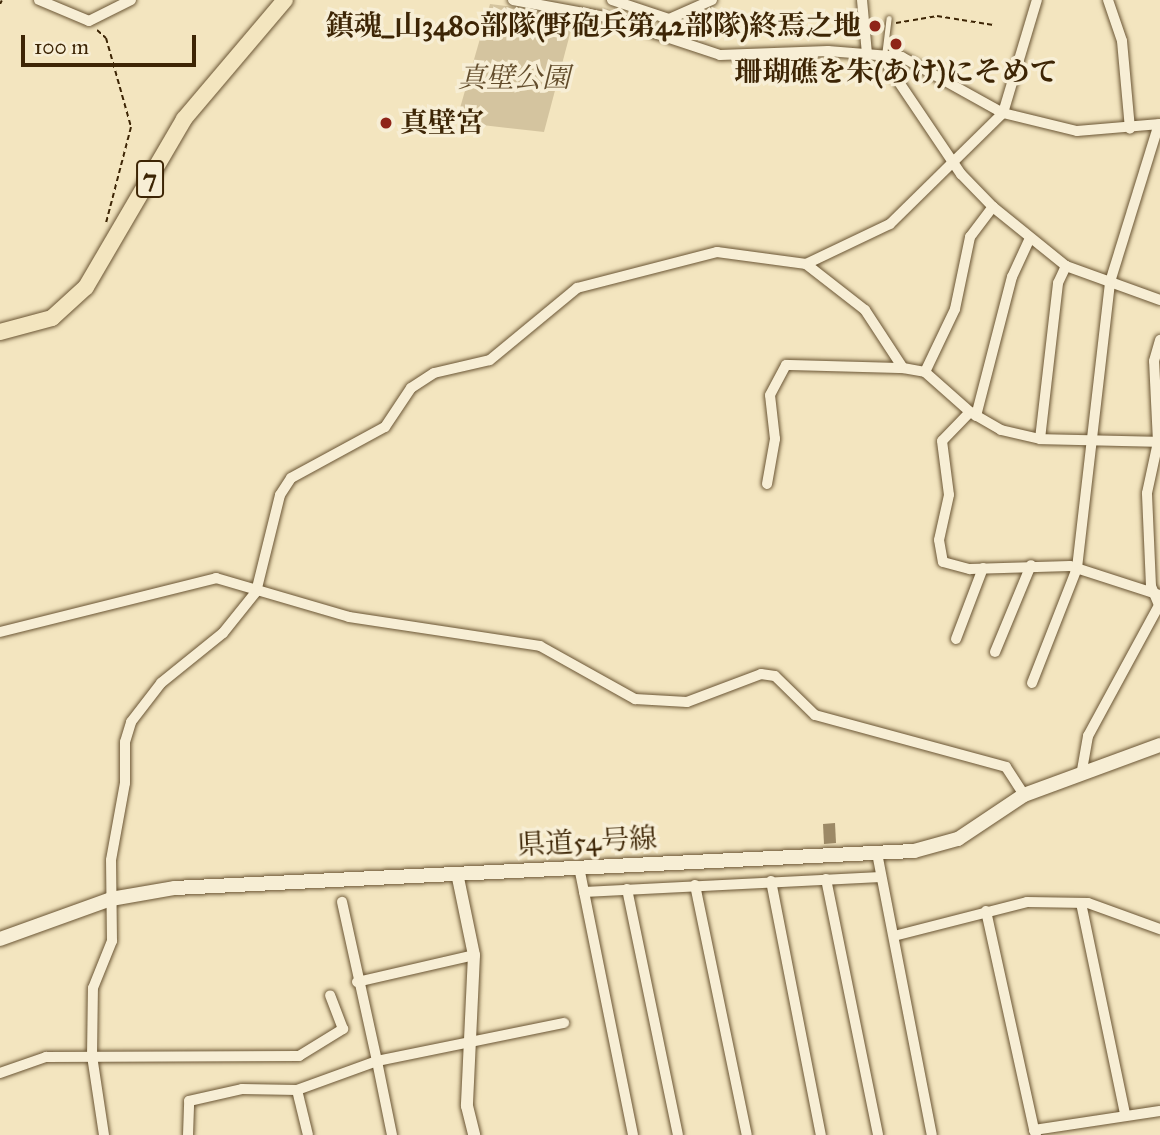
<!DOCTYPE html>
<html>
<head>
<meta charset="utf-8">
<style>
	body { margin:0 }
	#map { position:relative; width:1160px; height:1135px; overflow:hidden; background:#f3e5bf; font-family:"IM FELL Great Primer","Noto Serif JP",serif }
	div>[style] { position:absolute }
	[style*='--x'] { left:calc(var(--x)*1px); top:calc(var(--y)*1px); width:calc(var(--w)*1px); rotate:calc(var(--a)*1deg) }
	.green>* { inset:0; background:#d4c49f }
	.building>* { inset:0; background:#9c8966 }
	.path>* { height:2px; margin-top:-1px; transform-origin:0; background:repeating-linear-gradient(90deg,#3d2505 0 5px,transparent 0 8.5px) }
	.roads { filter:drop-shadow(0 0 2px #6a5534) drop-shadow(0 0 2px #6a5534) }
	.service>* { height:5px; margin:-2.5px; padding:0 2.5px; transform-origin:2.5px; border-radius:2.5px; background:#f7eed5 }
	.minor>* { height:10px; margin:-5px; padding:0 5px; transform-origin:5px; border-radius:5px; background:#f7eed5 }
	.tertiary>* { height:12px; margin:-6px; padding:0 6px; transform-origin:6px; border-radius:6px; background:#f7eed5 }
	.secondary>* { height:14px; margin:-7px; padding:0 7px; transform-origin:7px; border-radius:7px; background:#f7eed5 }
	.primary>* { height:16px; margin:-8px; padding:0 8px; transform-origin:8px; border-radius:8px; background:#f3e5bf }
	.dots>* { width:19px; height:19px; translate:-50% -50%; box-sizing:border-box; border:4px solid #f7eed5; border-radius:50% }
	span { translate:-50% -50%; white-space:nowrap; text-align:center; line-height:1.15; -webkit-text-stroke:7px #f7eed5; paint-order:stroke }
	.shield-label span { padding:2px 5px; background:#f7eed5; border:2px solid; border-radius:5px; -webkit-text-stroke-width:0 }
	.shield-label { font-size:26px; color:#3d2505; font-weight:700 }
	.poi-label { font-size:28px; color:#3d2505; font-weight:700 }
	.right { translate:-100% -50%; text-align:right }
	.left { translate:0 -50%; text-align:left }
	.park-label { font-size:28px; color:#634d2c; font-style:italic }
	.street-label { font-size:28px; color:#3d2505 }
	.scale { position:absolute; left:21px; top:35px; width:175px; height:32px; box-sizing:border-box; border:4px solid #3d2505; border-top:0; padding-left:9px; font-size:21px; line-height:24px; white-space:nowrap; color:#3d2505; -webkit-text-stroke:5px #f7eed5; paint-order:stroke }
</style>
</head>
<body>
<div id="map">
	<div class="green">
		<div style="clip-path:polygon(490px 4px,575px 15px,544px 132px,456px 122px)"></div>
	</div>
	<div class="building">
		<div style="clip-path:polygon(835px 823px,836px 843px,824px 844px,823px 824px)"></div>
	</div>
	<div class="path">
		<div style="--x:0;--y:4;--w:4;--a:-63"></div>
		<div style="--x:896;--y:23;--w:42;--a:-9.7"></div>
		<div style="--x:937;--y:16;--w:57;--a:9.1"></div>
		<div style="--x:97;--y:30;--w:12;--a:42"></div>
		<div style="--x:106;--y:38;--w:92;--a:74.3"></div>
		<div style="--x:131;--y:127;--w:99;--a:104.6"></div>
	</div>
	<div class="roads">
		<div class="service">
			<div style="--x:884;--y:56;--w:38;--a:-83"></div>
		</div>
		<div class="minor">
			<div style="--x:39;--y:0;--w:54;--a:22.8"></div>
			<div style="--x:89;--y:21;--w:47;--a:-26.6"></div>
			<div style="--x:513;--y:0;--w:95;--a:10.4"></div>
			<div style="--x:606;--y:17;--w:120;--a:18.4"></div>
			<div style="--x:720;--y:55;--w:108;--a:-2.1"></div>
			<div style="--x:828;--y:51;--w:74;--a:4.6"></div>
			<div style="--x:902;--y:57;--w:115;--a:29"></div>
			<div style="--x:1003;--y:113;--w:76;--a:13.7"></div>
			<div style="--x:1077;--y:131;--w:83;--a:-4.8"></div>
			<div style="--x:612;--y:0;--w:60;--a:18.4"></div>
			<div style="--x:669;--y:19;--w:47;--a:-23.8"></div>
			<div style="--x:862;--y:0;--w:54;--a:84.7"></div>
			<div style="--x:1108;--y:0;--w:43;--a:71.1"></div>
			<div style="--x:1122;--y:41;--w:88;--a:84.8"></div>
			<div style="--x:884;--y:60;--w:138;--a:56"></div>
			<div style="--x:961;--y:174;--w:46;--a:45.9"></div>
			<div style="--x:993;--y:207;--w:94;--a:38.9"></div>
			<div style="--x:1066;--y:266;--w:100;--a:19.9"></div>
			<div style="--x:806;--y:264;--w:75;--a:37.9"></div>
			<div style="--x:865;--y:310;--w:69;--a:56.8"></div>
			<div style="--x:903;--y:368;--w:22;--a:10"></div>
			<div style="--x:925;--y:372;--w:60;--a:41.6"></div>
			<div style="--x:970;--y:412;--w:40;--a:134"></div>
			<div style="--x:942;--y:441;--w:54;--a:82.6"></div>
			<div style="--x:949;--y:495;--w:46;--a:102.5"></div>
			<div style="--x:939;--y:540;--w:22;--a:80"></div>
			<div style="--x:943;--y:562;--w:28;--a:15"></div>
			<div style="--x:970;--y:569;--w:100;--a:-1.7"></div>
			<div style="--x:1070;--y:566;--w:95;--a:17.9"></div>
			<div style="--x:925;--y:372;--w:70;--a:-64.5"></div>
			<div style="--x:955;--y:309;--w:74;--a:-78.2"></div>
			<div style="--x:970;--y:237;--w:38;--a:-53"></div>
			<div style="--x:970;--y:412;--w:36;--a:30"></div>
			<div style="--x:1001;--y:430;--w:40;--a:13"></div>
			<div style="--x:1040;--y:439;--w:120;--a:1.4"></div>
			<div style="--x:976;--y:416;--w:144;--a:-75.5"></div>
			<div style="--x:1012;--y:277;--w:43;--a:-65.2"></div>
			<div style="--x:1040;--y:439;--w:157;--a:-83.4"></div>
			<div style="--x:1058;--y:283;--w:19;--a:-65"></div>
			<div style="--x:767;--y:484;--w:46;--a:-79.9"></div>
			<div style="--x:775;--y:439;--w:44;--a:-96.5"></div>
			<div style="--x:770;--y:395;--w:34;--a:-62"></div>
			<div style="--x:786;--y:365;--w:117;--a:1.5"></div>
			<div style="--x:0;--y:632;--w:223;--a:-14"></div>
			<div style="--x:216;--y:578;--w:139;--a:16.3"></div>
			<div style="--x:349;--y:617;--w:193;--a:8.6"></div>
			<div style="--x:540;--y:646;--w:109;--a:29.2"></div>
			<div style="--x:635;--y:699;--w:52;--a:3.3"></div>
			<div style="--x:687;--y:702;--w:79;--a:-20.7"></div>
			<div style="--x:761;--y:674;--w:14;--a:8"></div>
			<div style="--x:775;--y:676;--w:56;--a:44.3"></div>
			<div style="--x:815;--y:715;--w:198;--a:15.2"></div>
			<div style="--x:1006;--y:767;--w:33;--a:57"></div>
			<div style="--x:956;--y:639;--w:76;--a:-69.2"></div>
			<div style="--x:995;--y:652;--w:94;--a:-67.5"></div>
			<div style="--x:1032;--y:683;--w:123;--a:-68.6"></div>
			<div style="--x:1077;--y:568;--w:288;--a:-83.4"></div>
			<div style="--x:1110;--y:282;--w:165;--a:-72.8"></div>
			<div style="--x:1082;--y:770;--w:35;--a:-80"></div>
			<div style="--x:1088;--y:736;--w:149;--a:-61.5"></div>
			<div style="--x:1159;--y:605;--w:21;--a:-113"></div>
			<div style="--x:1151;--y:586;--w:93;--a:-92.5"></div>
			<div style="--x:1147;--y:493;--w:52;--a:-77.8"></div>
			<div style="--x:1158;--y:442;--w:81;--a:-92.8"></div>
			<div style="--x:1154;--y:361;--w:22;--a:-74"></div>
			<div style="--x:877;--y:853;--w:287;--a:79"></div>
			<div style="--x:579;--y:867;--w:273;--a:78.6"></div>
			<div style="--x:826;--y:879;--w:261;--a:78.5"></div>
			<div style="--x:771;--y:881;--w:259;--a:78.9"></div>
			<div style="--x:695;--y:885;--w:255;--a:78.3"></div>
			<div style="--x:627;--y:889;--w:251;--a:78.3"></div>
			<div style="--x:584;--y:892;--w:297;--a:-2.9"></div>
			<div style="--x:1081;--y:903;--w:216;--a:78.2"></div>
			<div style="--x:986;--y:911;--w:224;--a:77.6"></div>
			<div style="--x:894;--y:936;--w:137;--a:-14.3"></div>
			<div style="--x:1027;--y:902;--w:61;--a:0.9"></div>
			<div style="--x:1088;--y:903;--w:77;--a:19.9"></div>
			<div style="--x:357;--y:982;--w:120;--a:-13"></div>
			<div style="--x:0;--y:1073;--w:49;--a:-19.2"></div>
			<div style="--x:46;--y:1057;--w:253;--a:-0.2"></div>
			<div style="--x:299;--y:1056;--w:52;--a:-31.5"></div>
			<div style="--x:343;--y:1029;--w:36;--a:-111"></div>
			<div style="--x:297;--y:1090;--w:46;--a:76.3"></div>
			<div style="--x:104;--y:1135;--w:80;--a:-98.6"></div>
			<div style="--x:92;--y:1056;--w:68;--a:-89.2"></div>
			<div style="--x:93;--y:988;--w:51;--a:-68"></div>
			<div style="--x:112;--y:941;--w:81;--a:-90.7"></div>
			<div style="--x:111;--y:860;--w:78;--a:-79.7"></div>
			<div style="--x:125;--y:783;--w:41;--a:-90"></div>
			<div style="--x:125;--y:742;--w:21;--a:-73"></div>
			<div style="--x:131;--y:722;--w:49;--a:-52.4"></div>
			<div style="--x:161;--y:683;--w:80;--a:-38.9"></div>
			<div style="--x:223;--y:633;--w:53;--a:-51.2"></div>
			<div style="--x:256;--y:592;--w:100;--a:-76.1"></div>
			<div style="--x:280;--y:495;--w:20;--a:-57"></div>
			<div style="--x:291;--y:478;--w:107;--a:-28.5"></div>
			<div style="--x:385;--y:427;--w:47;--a:-56.3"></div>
			<div style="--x:411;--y:388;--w:27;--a:-33"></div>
			<div style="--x:434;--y:373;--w:57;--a:-13.1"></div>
			<div style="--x:490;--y:360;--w:113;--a:-39.6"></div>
			<div style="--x:577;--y:288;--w:145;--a:-14.4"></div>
			<div style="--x:717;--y:252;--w:90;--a:7.7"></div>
			<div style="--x:806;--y:264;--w:93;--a:-25.5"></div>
			<div style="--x:890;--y:224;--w:158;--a:-44.5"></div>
			<div style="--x:1003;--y:113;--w:118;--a:-73.3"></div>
			<div style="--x:188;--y:1135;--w:34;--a:-88"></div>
			<div style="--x:189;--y:1101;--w:54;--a:-12.8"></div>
			<div style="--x:242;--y:1089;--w:55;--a:1"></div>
			<div style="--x:297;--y:1090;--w:85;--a:-19.9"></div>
			<div style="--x:377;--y:1061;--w:163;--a:-102.4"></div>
			<div style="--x:392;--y:1135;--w:76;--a:-101.5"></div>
			<div style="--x:377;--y:1061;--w:191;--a:-11.5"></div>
			<div style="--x:1036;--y:1135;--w:5;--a:-112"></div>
			<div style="--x:1034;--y:1130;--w:127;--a:-8.6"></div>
		</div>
		<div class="tertiary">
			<div style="--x:457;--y:873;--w:84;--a:78.3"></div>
			<div style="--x:474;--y:955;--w:151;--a:92.7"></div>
			<div style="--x:467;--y:1106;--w:30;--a:76"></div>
		</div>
		<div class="secondary">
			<div style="--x:0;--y:939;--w:118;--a:-19.8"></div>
			<div style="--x:111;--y:899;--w:65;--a:-9.8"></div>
			<div style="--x:175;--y:888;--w:740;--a:-2.87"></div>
			<div style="--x:914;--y:851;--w:46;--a:-15.3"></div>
			<div style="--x:958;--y:839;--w:79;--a:-33.7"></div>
			<div style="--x:1024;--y:795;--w:145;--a:-20.2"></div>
		</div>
		<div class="primary">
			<div style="--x:0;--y:332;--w:54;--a:-15.1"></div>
			<div style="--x:52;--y:318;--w:46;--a:-42.4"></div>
			<div style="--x:86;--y:287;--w:194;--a:-59.7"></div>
			<div style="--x:184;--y:119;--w:156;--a:-49.7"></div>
		</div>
	</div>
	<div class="dots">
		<div style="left:875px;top:26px;background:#8f2418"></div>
		<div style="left:896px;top:44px;background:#8f2418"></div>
		<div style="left:386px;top:123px;background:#8f2418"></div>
	</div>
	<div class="shield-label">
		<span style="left:150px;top:179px">7</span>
	</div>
	<div class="poi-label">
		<span class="right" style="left:861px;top:26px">鎮魂_山3480部隊(野砲兵第42部隊)終焉之地</span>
		<span style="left:896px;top:72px">珊瑚礁を朱(あけ)にそめて</span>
		<span class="left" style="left:400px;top:123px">真壁宮</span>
	</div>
	<div class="park-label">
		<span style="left:514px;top:78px">真壁公園</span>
	</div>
	<div class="street-label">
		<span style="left:587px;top:842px;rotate:-3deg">県道54号線</span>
	</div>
	<div class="scale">100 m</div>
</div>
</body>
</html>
